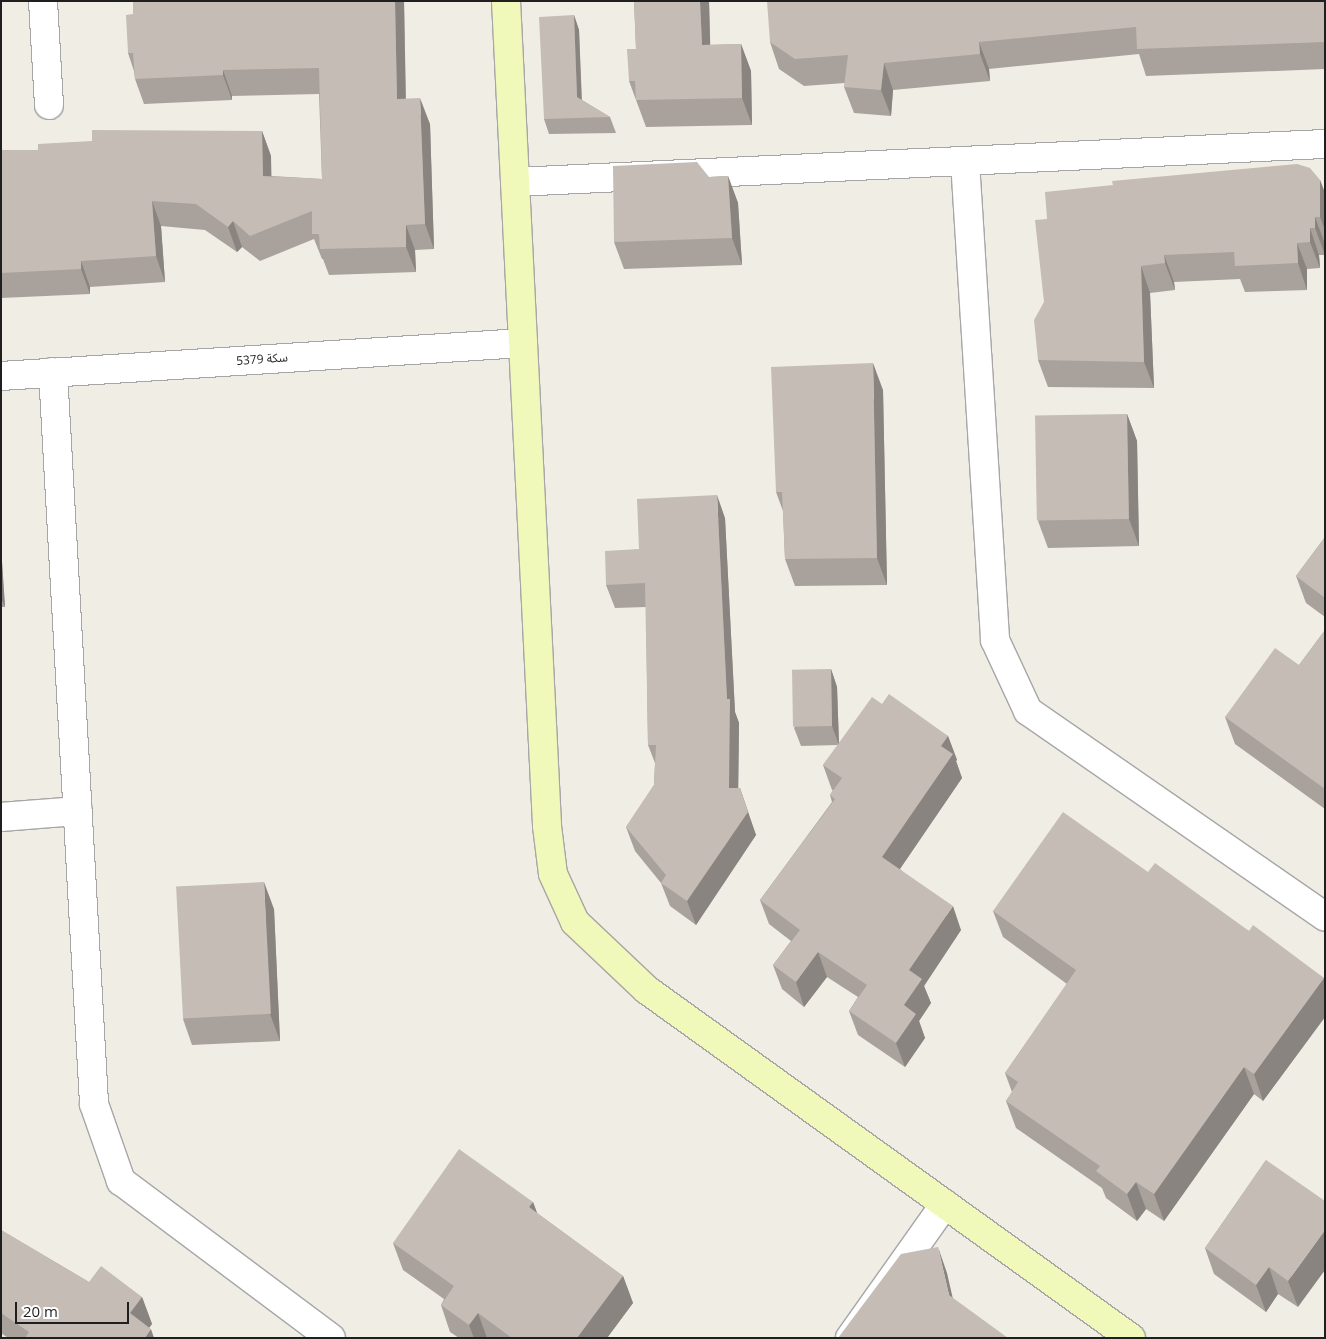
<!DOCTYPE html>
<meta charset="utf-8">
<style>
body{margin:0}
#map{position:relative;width:1326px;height:1339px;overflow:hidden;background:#f0ede5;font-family:"Open Sans","Noto Sans Arabic",sans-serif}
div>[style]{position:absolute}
.roads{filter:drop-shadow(1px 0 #a6a6a6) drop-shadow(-1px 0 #a6a6a6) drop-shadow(0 1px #a6a6a6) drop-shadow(0 -1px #a6a6a6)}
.street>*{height:28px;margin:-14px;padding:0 14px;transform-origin:14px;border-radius:14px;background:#fff}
.secondary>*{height:28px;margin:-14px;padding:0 14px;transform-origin:14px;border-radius:14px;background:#f1f9ba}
.wall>*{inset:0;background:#a9a29c}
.shaded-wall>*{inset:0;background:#89847f}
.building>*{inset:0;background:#c4bcb5;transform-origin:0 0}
span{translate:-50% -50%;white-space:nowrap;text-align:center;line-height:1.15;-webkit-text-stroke:4.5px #fff;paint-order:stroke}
.street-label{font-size:12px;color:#1f1f1f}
.frame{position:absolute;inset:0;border:2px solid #1f1f1f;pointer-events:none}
.scale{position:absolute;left:15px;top:1302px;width:114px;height:22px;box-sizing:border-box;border:2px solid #1f1f1f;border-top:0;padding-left:6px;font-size:15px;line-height:18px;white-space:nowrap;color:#1f1f1f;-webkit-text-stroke:4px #fff;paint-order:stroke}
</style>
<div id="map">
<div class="roads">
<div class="street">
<i style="left:43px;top:1px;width:104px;rotate:86.7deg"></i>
<i style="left:965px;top:161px;width:480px;rotate:86.4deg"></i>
<i style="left:995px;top:640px;width:78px;rotate:65.1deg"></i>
<i style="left:1028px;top:711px;width:361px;rotate:34.7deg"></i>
<i style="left:515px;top:182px;width:811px;rotate:-2.69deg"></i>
<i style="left:53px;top:372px;width:733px;rotate:86.79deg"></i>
<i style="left:94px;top:1104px;width:82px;rotate:70.7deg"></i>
<i style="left:121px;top:1181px;width:262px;rotate:36.8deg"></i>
<i style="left:1px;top:376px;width:523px;rotate:-3.62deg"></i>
<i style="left:1px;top:817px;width:77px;rotate:-4.5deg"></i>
<i style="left:850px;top:1338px;width:164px;rotate:-54.7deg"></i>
</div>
<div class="secondary">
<i style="left:506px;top:1px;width:826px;rotate:87.15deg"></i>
<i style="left:547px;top:826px;width:48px;rotate:82.9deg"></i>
<i style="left:553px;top:874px;width:53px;rotate:65.4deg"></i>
<i style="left:575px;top:922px;width:99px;rotate:43.4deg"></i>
<i style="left:647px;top:990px;width:596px;rotate:35.72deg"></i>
</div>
</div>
<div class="wall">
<i style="clip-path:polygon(133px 1px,404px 1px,406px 99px,430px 124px,434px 249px,415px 250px,416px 272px,329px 275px,323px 259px,322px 259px,314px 239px,260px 261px,242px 247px,237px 252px,205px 230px,161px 226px,165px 282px,90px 287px,90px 294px,1px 298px,1px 150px,38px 150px,262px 131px,271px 156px,271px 176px,322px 179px,319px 94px,232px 96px,232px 100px,144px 104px,135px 79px,134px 71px,128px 53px,133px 14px)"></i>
<i style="clip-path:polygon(634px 1px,709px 1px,710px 45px,741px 44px,751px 71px,752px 125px,646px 127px,629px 81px,636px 49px)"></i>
<i style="clip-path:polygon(1325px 1px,1325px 69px,1146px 76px,1139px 54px,989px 69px,990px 81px,893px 90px,891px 116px,854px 113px,844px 87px,845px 83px,804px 86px,779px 69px,770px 42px)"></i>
<i style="clip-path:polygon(574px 15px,579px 30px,582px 100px,610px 117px,616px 133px,549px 134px,544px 119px)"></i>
<i style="clip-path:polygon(728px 176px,738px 203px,742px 265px,624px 269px,614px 242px,709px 177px)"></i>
<i style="clip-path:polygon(1320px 180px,1325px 193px,1325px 255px,1319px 255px,1320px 268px,1307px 269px,1307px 290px,1245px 292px,1240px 279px,1174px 282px,1175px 290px,1150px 293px,1154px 388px,1048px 387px,1038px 360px,1044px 302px,1047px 219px)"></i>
<i style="clip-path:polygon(883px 390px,887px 585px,795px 586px,785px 559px,783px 511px,776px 492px)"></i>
<i style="clip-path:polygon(1127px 414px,1137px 441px,1139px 546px,1048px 548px,1038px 521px)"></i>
<i style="clip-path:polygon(725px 518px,735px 712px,739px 723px,738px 788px,756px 835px,696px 925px,670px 906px,661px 883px,635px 851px,626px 827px,654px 785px,655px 763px,648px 745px,646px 607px,615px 608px,606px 585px,639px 549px)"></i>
<i style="clip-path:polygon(1325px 537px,1325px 617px,1306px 603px,1296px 576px)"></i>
<i style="clip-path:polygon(1px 559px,2px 562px,5px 607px,1px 607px)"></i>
<i style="clip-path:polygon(1325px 630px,1325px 809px,1235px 744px,1225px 717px,1299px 665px)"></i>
<i style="clip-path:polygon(831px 669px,837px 687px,839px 743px,882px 704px,948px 736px,957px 760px,956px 761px,962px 778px,900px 869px,961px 930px,924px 986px,931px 1003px,919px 1021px,925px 1038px,905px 1067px,858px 1035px,849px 1011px,858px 997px,827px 977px,804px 1007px,782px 989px,773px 965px,791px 941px,769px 924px,760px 900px,832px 802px,830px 795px,833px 790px,832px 790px,823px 765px,838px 745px,801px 746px,794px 728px)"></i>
<i style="clip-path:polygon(1148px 872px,1249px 931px,1324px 978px,1325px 979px,1325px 1017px,1263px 1101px,1254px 1094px,1164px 1221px,1146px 1209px,1137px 1221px,1106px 1198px,1102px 1188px,1016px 1128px,1006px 1101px,1012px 1092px,1005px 1073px,1067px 984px,1003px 937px,993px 911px)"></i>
<i style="clip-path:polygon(274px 909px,280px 1041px,192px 1045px,183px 1019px)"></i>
<i style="clip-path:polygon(1266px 1160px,1298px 1307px,1278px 1294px,1266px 1312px,1214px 1274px,1205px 1248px)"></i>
<i style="clip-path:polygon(533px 1202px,537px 1213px,623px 1276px,633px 1303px,607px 1338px,459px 1338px,450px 1332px,441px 1305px,444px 1299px,403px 1270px,393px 1243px)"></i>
<i style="clip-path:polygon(1px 1230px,89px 1282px,142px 1297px,152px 1324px,149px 1328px,154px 1338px,8px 1338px,1px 1333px)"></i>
</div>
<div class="shaded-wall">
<i style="clip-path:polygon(395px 1px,404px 1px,406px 124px,397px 99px)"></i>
<i style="clip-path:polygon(700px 1px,709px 1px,711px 72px,702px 45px)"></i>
<i style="clip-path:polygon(574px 15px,579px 30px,582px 112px,577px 97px)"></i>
<i style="clip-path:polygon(979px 42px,989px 69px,990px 81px,980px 54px)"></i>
<i style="clip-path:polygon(741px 44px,751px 71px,752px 125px,742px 98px)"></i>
<i style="clip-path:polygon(884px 63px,893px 90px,891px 116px,881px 90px)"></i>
<i style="clip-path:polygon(223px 70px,232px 96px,232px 100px,223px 75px)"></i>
<i style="clip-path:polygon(420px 98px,430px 124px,434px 249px,425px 224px)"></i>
<i style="clip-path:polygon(262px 131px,271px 156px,272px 201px,263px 176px)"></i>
<i style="clip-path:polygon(728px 176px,738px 203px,742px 265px,732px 238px)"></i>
<i style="clip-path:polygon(1320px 180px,1325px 193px,1325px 230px,1320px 217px)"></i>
<i style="clip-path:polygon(152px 201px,161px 226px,165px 282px,156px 256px)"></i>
<i style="clip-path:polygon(1315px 217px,1325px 244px,1325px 255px,1315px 228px)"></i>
<i style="clip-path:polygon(233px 221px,242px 247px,237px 252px,228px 227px)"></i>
<i style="clip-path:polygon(406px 225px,415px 250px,416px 272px,406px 247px)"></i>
<i style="clip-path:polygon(1310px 228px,1319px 255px,1320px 268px,1310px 242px)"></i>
<i style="clip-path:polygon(1297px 243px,1307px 269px,1307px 290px,1298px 263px)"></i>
<i style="clip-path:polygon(1164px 255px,1174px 282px,1175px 290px,1165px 263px)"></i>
<i style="clip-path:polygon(81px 261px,90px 287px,90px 294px,81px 269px)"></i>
<i style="clip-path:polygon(1141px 266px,1150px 293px,1154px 388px,1144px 362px)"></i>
<i style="clip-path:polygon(873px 363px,883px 390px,887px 585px,877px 558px)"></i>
<i style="clip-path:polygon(1127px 414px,1137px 441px,1139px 546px,1129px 519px)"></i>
<i style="clip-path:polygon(717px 495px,725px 518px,735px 712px,739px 723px,738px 812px,729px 788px,727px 699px)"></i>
<i style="clip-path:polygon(1px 559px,2px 562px,5px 607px,1px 598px)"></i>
<i style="clip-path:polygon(831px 669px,837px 687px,839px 745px,832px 726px)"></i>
<i style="clip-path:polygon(948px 736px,957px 760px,956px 761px,962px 778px,891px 882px,882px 857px,941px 746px)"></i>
<i style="clip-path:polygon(740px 788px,756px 835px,696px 925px,687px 901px)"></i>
<i style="clip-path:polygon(264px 882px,274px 909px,280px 1041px,270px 1014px)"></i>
<i style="clip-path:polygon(953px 906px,961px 930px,924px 986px,931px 1003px,919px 1021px,925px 1038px,905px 1067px,896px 1043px,909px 970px)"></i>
<i style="clip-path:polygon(818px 952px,827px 977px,804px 1007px,796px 982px)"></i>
<i style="clip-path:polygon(1324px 978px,1325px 1017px,1263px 1101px,1254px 1074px)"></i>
<i style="clip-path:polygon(1244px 1067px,1254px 1094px,1164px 1221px,1154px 1194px)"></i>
<i style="clip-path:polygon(1136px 1182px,1146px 1209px,1137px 1221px,1127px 1194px)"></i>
<i style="clip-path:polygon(533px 1202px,543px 1229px,529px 1207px)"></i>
<i style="clip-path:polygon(1325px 1230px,1325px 1270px,1298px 1307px,1288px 1281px)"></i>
<i style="clip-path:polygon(938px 1247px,947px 1273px,958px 1321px,949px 1295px)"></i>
<i style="clip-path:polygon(1269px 1267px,1278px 1294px,1266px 1312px,1256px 1285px)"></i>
<i style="clip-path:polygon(623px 1276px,633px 1303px,607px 1338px,577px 1338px)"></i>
<i style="clip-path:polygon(142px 1297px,152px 1324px,141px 1338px,130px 1313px)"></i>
<i style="clip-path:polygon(478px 1313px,487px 1338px,474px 1338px,469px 1325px)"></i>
<i style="clip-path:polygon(151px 1329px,154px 1338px,145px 1338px)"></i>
</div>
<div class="building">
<i style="clip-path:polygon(133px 1px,395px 1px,397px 99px,420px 98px,425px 224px,406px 225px,406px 247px,320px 249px,319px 234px,312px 234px,312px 211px,250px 236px,233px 221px,228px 227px,196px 204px,152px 201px,156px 256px,81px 261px,81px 269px,1px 273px,1px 150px,38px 150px,38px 144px,92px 141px,92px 130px,262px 131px,263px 176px,322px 179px,319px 68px,223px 70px,223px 75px,135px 79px,133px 53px,128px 53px,126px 15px,133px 14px)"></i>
<i style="clip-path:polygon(634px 1px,700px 1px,702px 45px,741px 44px,742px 98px,636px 100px,635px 81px,629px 81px,627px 49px,636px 49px)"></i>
<i style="clip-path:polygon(767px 1px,1325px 1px,1325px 42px,1137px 49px,1136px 27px,979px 42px,980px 54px,884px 63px,881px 90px,844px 87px,848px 55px,795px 59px,770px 42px)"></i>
<i style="clip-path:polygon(574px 15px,577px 97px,610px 117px,544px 119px,539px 17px)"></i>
<i style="clip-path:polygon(697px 162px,709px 177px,728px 176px,732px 238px,614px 242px,613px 166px)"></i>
<i style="clip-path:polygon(1297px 164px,1310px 168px,1320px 180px,1320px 217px,1315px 217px,1315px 228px,1310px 228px,1310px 242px,1297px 243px,1298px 263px,1235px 266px,1234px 252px,1164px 255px,1165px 263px,1141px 266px,1144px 362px,1038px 360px,1034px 320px,1044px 302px,1035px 220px,1047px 219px,1045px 192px,1113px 185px,1112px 181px)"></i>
<i style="clip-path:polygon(873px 363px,877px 558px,785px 559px,782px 492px,776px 492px,771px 367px)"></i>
<i style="left:1127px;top:414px;width:105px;height:92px;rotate:89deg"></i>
<i style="clip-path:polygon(717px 495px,727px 699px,730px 699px,729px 788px,740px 788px,748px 812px,687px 901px,661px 883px,666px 875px,626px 827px,654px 785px,656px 745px,648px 745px,645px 583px,606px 585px,605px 551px,639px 549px,637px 499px)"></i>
<i style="clip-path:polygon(1325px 537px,1325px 598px,1296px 576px)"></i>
<i style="clip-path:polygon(1325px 630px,1325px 789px,1225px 717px,1275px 648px,1299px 665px)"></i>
<i style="left:831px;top:669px;width:57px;height:39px;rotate:89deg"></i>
<i style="clip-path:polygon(889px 694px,948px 736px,941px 746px,953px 754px,882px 857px,953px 906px,909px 970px,922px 979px,904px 1005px,916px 1014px,896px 1043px,849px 1011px,867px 985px,818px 952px,796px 982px,773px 965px,800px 930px,760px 900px,835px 799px,830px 795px,842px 778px,823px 765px,872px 697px,882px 704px)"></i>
<i style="clip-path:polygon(1063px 812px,1148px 872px,1155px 863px,1249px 931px,1253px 925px,1324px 978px,1254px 1074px,1244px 1067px,1154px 1194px,1136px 1182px,1127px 1194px,1096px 1171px,1100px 1166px,1006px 1101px,1018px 1082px,1005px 1073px,1076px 970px,993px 911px)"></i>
<i style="left:264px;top:882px;width:132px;height:88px;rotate:87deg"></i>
<i style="clip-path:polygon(459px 1149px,533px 1202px,529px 1207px,623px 1276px,577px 1338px,512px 1338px,478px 1313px,469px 1325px,441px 1305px,454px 1286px,393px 1243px)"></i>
<i style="clip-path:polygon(1266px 1160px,1325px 1201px,1325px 1230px,1288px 1281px,1269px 1267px,1256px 1285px,1205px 1248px)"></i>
<i style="clip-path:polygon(1px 1230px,89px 1282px,101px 1266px,142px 1297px,130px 1313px,151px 1329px,145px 1338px,25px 1338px,29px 1332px,1px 1313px)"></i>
<i style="clip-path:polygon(938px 1247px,949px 1295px,1008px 1338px,838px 1338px,901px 1254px)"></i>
</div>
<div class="street-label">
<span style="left:262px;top:359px;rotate:-4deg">سكة 5379</span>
</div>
<div class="frame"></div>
<div class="scale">20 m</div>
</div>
